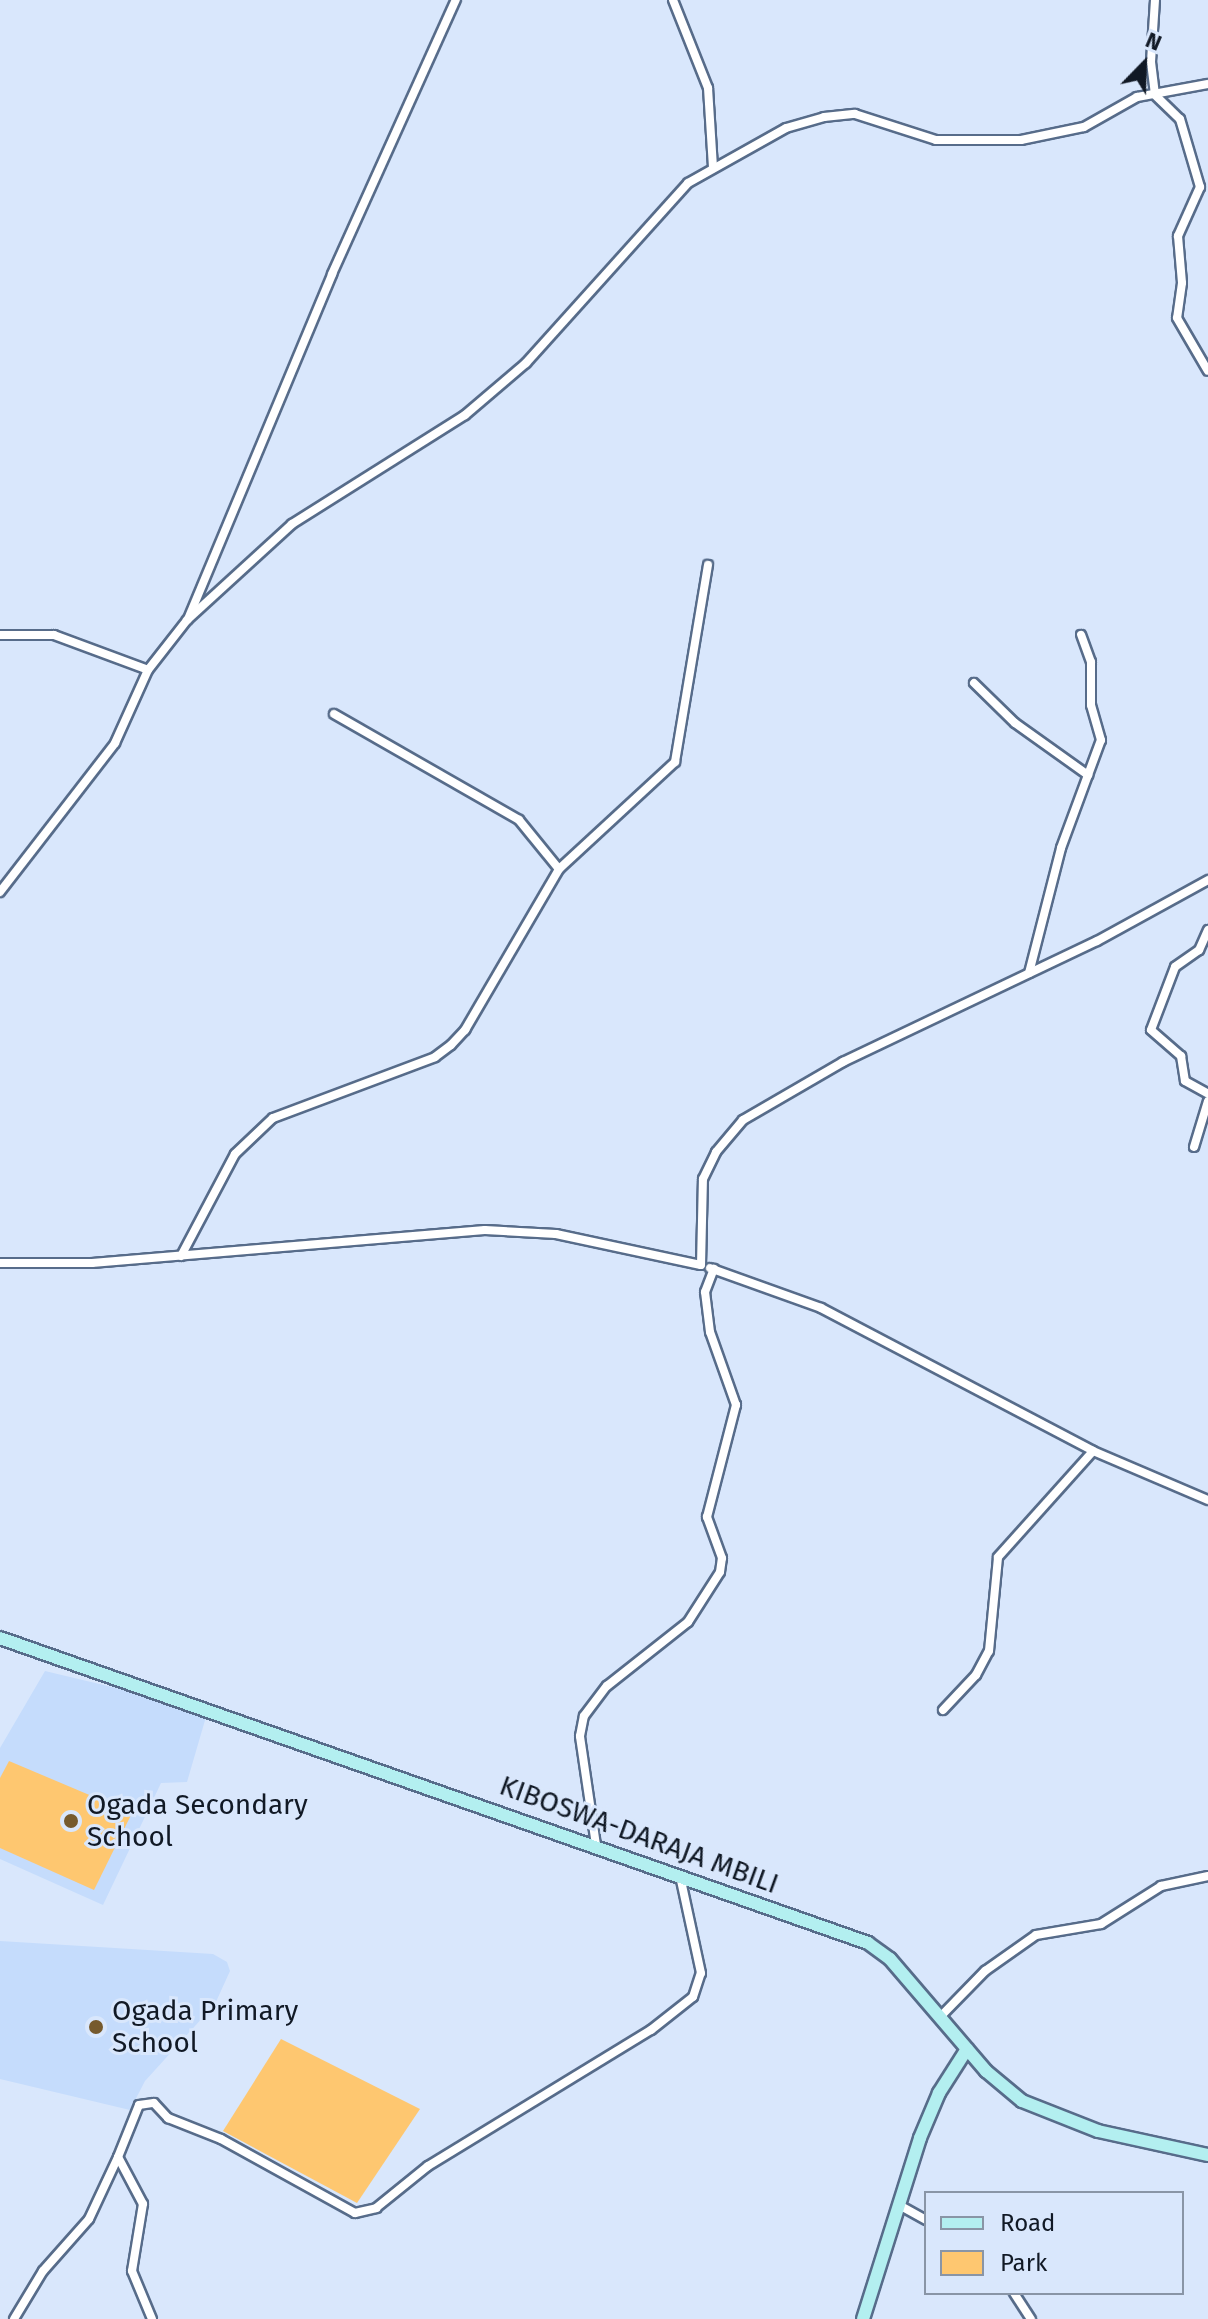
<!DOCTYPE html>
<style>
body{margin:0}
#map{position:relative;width:1208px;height:2319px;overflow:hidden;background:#d9e7fc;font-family:"Fira Sans",sans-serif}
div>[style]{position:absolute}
.built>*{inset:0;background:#c5dcfc}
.green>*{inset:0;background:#fec770}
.roads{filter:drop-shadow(2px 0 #576c8a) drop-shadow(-2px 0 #576c8a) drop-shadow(0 2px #576c8a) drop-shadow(0 -2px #576c8a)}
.minor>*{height:8px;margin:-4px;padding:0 4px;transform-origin:4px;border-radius:4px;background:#fff}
.secondary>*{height:12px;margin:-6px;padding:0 6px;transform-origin:6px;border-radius:6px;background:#b3eff0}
.dots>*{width:22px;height:22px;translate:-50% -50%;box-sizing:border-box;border:4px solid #d9e7fc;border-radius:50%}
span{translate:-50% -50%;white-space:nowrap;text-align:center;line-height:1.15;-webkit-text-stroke:6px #d9e7fc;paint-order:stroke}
.poi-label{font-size:28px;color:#111925}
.left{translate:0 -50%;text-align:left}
.street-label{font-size:28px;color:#111925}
.legend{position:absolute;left:924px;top:2191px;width:260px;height:104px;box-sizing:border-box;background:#d9e7fc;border:2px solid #8995a6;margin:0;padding:10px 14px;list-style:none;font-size:24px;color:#111925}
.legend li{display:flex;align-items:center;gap:16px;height:40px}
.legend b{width:40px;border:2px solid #8995a6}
.north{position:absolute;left:1104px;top:24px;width:80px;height:80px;-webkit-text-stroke:6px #d9e7fc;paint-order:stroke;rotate:23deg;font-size:22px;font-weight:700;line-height:32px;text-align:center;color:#111925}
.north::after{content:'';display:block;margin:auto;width:28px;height:36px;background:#111925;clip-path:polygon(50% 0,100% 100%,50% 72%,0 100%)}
</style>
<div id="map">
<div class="built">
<i style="clip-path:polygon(45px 1671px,208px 1710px,187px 1782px,161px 1783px,103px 1905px,0 1859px,0 1748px)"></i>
<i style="clip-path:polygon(0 1941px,213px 1954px,227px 1962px,230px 1971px,215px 2004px,145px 2081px,130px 2110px,0 2079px)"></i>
</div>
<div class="green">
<i style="clip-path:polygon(9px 1761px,132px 1813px,94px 1890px,0 1848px,0 1778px)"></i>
<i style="clip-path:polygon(281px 2039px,420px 2109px,357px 2203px,223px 2131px)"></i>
</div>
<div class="roads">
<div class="minor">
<i style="left:673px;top:0;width:95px;rotate:68.3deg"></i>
<i style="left:708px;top:88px;width:80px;rotate:86.4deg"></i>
<i style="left:1155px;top:0;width:62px;rotate:93.7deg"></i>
<i style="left:1151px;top:62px;width:32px;rotate:83deg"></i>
<i style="left:1154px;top:94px;width:36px;rotate:44deg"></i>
<i style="left:1180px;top:119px;width:71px;rotate:73.6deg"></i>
<i style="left:1200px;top:187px;width:54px;rotate:114.2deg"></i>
<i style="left:1178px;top:236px;width:47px;rotate:85.1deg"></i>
<i style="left:1182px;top:283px;width:35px;rotate:98deg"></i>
<i style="left:1177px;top:318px;width:61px;rotate:59.7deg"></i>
<i style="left:188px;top:619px;width:374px;rotate:-67.3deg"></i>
<i style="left:332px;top:274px;width:301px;rotate:-65.7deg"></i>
<i style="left:0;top:635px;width:54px"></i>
<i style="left:54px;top:635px;width:100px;rotate:20.4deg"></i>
<i style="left:974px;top:683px;width:57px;rotate:44.3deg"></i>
<i style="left:1015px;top:723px;width:90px;rotate:35.5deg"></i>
<i style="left:334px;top:714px;width:213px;rotate:29.8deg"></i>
<i style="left:519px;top:820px;width:63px;rotate:50.8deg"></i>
<i style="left:0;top:892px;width:188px;rotate:-52.3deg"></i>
<i style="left:115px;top:743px;width:80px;rotate:-65.7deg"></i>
<i style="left:148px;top:670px;width:63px;rotate:-52deg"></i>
<i style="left:187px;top:620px;width:142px;rotate:-42.4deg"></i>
<i style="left:292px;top:524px;width:204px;rotate:-32.2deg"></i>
<i style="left:465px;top:415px;width:80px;rotate:-40.4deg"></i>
<i style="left:526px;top:363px;width:242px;rotate:-48deg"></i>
<i style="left:688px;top:183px;width:112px;rotate:-29.3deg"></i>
<i style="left:786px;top:128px;width:40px;rotate:-16deg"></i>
<i style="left:824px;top:117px;width:31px;rotate:-6deg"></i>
<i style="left:855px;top:114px;width:85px;rotate:17.8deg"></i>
<i style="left:936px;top:140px;width:85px"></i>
<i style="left:1021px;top:140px;width:64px;rotate:-11.7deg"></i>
<i style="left:1084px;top:127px;width:61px;rotate:-29.5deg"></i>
<i style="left:1137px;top:97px;width:72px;rotate:-10.4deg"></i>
<i style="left:1208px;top:930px;width:22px;rotate:114deg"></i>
<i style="left:1199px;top:950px;width:29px;rotate:145deg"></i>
<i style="left:1175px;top:967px;width:67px;rotate:110.9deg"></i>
<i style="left:1151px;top:1030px;width:40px;rotate:41deg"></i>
<i style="left:1181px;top:1056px;width:25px;rotate:81deg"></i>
<i style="left:1185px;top:1081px;width:26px;rotate:29deg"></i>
<i style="left:1029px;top:973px;width:129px;rotate:-75.6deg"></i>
<i style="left:1061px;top:848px;width:115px;rotate:-69.7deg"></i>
<i style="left:1101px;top:740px;width:36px;rotate:-106deg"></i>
<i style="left:1091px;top:705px;width:43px;rotate:-90deg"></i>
<i style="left:1091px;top:662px;width:29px;rotate:-110deg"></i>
<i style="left:1194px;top:1147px;width:48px;rotate:-73.1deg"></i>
<i style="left:181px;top:1256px;width:115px;rotate:-62.1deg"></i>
<i style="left:235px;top:1154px;width:52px;rotate:-43.5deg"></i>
<i style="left:273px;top:1118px;width:173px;rotate:-20.6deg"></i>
<i style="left:435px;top:1057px;width:20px;rotate:-37deg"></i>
<i style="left:451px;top:1045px;width:21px;rotate:-47deg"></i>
<i style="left:465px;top:1030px;width:186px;rotate:-59.7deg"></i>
<i style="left:559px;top:869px;width:158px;rotate:-42.7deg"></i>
<i style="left:675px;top:762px;width:200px;rotate:-80.5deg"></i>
<i style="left:0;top:1263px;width:92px"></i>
<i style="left:92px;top:1263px;width:394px;rotate:-4.8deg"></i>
<i style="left:485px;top:1230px;width:71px;rotate:3.2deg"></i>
<i style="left:556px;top:1234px;width:148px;rotate:12.1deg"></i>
<i style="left:701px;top:1265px;width:86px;rotate:-88.7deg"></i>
<i style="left:703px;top:1179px;width:30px;rotate:-64deg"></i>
<i style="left:716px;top:1152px;width:42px;rotate:-49.8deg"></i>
<i style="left:743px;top:1120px;width:116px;rotate:-30.1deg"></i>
<i style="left:843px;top:1062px;width:281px;rotate:-25.5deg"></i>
<i style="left:1097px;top:941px;width:127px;rotate:-28.8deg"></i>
<i style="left:710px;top:1268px;width:118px;rotate:19.8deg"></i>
<i style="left:821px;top:1308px;width:307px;rotate:27.7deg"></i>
<i style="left:1093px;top:1451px;width:125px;rotate:23.1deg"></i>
<i style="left:943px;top:1710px;width:48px;rotate:-46.7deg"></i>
<i style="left:976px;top:1675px;width:27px;rotate:-62deg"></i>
<i style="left:989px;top:1651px;width:94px;rotate:-84.5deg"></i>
<i style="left:998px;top:1557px;width:142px;rotate:-48.1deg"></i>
<i style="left:596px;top:1845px;width:110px;rotate:-98.4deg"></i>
<i style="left:580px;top:1736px;width:20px;rotate:-79deg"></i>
<i style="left:584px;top:1716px;width:38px;rotate:-53deg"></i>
<i style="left:607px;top:1686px;width:103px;rotate:-38.3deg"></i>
<i style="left:688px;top:1622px;width:59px;rotate:-57.4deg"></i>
<i style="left:720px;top:1572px;width:14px;rotate:-82deg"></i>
<i style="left:722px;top:1558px;width:44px;rotate:-110.1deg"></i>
<i style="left:707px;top:1517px;width:116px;rotate:-75.5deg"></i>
<i style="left:736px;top:1405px;width:77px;rotate:-109.6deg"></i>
<i style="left:710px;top:1332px;width:40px;rotate:-97.1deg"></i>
<i style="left:705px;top:1292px;width:25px;rotate:-69deg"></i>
<i style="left:942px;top:2015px;width:62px;rotate:-45.7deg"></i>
<i style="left:985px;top:1971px;width:62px;rotate:-35.2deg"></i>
<i style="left:1036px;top:1935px;width:66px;rotate:-9.6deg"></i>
<i style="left:1101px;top:1924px;width:71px;rotate:-32.3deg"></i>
<i style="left:1161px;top:1886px;width:48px;rotate:-12deg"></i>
<i style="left:899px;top:2205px;width:31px;rotate:29deg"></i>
<i style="left:1014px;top:2293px;width:31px;rotate:57deg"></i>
<i style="left:14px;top:2319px;width:56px;rotate:-58.9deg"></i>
<i style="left:43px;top:2271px;width:69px;rotate:-48.5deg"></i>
<i style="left:89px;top:2219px;width:68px;rotate:-64.9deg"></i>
<i style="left:152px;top:2319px;width:52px;rotate:-112.6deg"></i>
<i style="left:132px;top:2271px;width:68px;rotate:-80.7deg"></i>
<i style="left:143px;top:2204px;width:53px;rotate:-118deg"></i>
<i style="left:118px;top:2157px;width:56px;rotate:-68deg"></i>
<i style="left:139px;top:2105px;width:15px;rotate:-8deg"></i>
<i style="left:154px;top:2103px;width:21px;rotate:47deg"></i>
<i style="left:168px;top:2118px;width:57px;rotate:21.6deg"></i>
<i style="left:221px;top:2139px;width:153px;rotate:28.9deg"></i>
<i style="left:355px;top:2213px;width:22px;rotate:-13deg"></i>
<i style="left:376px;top:2208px;width:67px;rotate:-38.9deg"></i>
<i style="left:428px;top:2166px;width:261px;rotate:-31.4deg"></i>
<i style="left:651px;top:2030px;width:53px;rotate:-38.2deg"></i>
<i style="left:693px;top:1997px;width:25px;rotate:-72deg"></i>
<i style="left:701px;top:1973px;width:99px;rotate:-102.2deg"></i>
</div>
<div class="secondary">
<i style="left:0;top:1638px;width:920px;rotate:19.36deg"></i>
<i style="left:868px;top:1943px;width:27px;rotate:36deg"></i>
<i style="left:890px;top:1959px;width:148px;rotate:49.4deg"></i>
<i style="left:986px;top:2071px;width:47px;rotate:39.8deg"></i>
<i style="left:1022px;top:2101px;width:82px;rotate:21.5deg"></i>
<i style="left:1098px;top:2131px;width:113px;rotate:12.3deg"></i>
<i style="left:863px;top:2319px;width:190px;rotate:-72.5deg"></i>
<i style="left:920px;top:2138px;width:49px;rotate:-67.1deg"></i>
<i style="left:939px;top:2093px;width:52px;rotate:-57.5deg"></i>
</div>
</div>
<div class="dots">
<i style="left:71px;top:1821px;background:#765a2d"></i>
<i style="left:96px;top:2027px;background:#765a2d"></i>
</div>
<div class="poi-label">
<span class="left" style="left:87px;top:1821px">Ogada Secondary<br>School</span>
<span class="left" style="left:112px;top:2027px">Ogada Primary<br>School</span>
</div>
<div class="street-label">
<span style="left:639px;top:1835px;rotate:20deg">KIBOSWA-DARAJA MBILI</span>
</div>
<ul class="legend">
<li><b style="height:10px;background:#b3eff0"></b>Road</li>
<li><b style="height:22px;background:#fec770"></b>Park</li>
</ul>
<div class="north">N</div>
</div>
